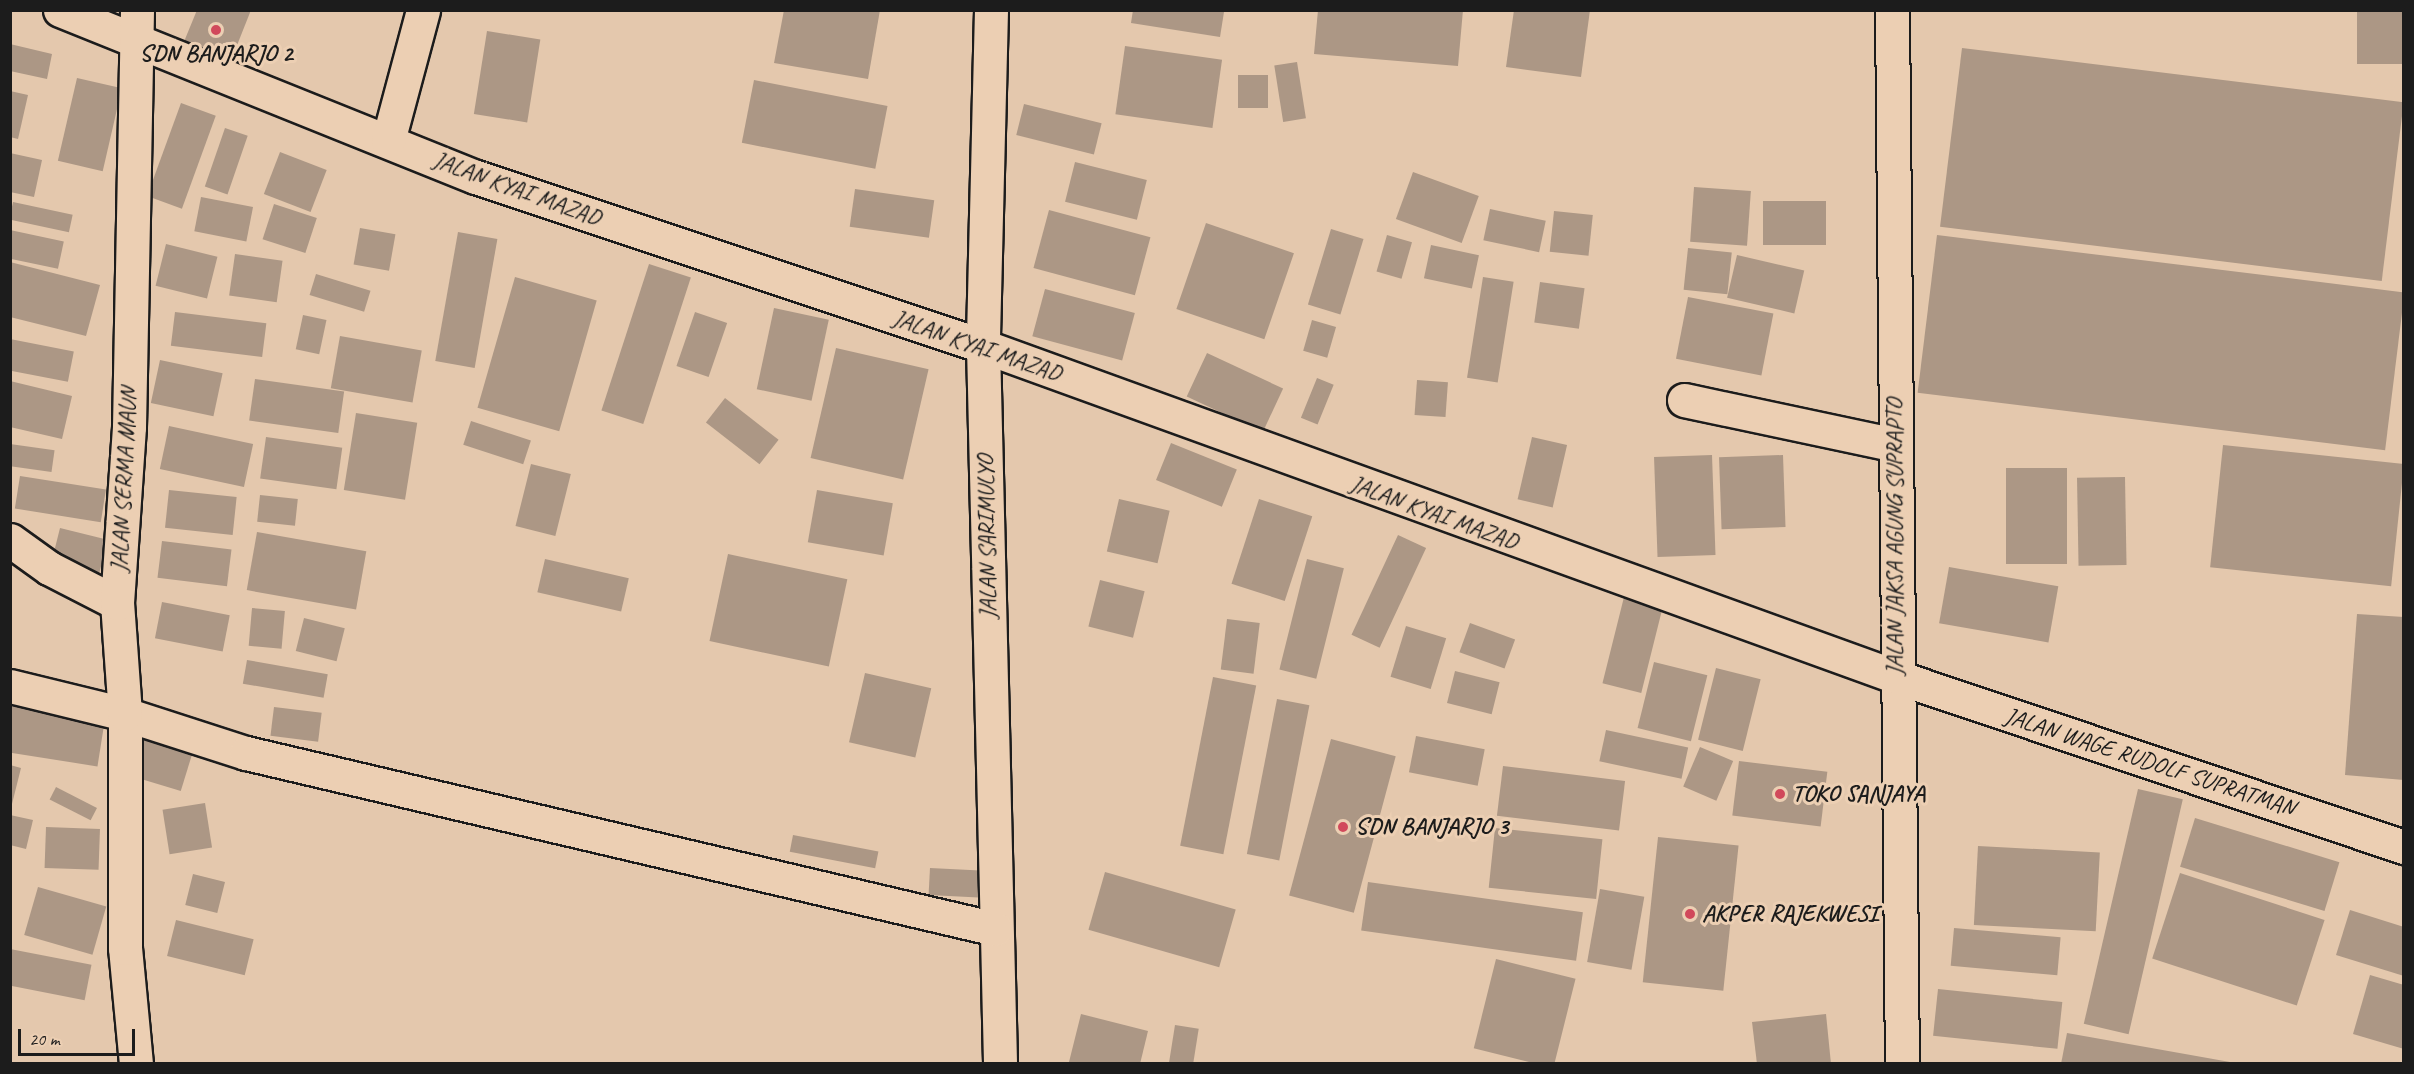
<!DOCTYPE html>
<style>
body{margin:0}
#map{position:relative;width:2414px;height:1074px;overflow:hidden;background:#e4c8ad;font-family:Caveat,sans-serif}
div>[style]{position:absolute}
.building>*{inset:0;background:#ac9785;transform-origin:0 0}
.roads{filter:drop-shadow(2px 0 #1c1c1c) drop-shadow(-2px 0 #1c1c1c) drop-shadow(0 2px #1c1c1c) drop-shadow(0 -2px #1c1c1c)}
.minor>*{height:33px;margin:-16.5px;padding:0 16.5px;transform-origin:16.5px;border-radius:16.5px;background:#eccfb3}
.major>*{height:33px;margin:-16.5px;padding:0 16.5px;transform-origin:16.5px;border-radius:16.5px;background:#eccfb3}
.dots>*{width:16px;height:16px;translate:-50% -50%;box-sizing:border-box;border:3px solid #eccfb3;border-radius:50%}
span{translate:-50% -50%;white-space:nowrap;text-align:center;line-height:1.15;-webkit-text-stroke:6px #eccfb3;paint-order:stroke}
.poi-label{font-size:24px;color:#1c1c1c;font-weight:700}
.left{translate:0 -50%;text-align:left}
.street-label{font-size:24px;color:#1c1c1c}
.frame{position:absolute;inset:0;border:12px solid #1c1c1c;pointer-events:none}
.scale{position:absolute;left:18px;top:1029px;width:117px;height:27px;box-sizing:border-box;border:3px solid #1c1c1c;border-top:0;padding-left:8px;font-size:18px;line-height:21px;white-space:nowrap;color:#1c1c1c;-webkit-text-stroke:4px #eccfb3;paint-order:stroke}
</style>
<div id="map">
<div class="building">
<i style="clip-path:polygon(197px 10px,251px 10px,228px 68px,181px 49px)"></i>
<i style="clip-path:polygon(784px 10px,880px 10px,868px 79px,774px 63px)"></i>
<i style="clip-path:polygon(1133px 10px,1214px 10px,1224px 12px,1220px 37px,1131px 23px)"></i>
<i style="clip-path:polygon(1318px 10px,1463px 10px,1458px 66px,1314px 54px)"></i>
<i style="clip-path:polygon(1514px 10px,1590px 10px,1581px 77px,1506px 67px)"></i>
<i style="left:2357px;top:10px;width:47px;height:54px"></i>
<i style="left:487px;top:31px;width:54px;height:84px;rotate:9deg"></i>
<i style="clip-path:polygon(10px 44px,52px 54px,47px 79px,10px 71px)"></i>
<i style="left:1125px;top:46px;width:98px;height:69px;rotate:8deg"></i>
<i style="left:1962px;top:48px;width:445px;height:180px;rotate:7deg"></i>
<i style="left:1297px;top:62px;width:57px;height:23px;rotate:81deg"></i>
<i style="left:1238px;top:75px;width:30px;height:33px"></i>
<i style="left:77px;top:78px;width:46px;height:85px;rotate:13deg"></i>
<i style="left:754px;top:80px;width:136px;height:64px;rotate:11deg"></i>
<i style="clip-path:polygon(10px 91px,28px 95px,18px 139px,10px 137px)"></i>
<i style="left:181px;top:103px;width:37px;height:99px;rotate:20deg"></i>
<i style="left:1024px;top:104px;width:80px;height:32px;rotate:14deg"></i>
<i style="left:225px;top:128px;width:24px;height:62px;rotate:19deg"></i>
<i style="left:280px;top:152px;width:50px;height:45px;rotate:21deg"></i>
<i style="clip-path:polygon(10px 153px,42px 160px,34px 197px,10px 192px)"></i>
<i style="left:1075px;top:162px;width:74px;height:41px;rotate:14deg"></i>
<i style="left:1413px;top:172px;width:70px;height:50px;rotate:20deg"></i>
<i style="left:1694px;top:187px;width:57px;height:55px;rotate:4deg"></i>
<i style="left:855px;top:189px;width:80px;height:38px;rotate:8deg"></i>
<i style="left:201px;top:197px;width:53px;height:35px;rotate:11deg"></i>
<i style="left:1763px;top:201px;width:63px;height:44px"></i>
<i style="left:13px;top:202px;width:61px;height:18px;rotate:12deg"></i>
<i style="left:274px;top:204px;width:45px;height:37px;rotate:18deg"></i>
<i style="left:1490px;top:209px;width:57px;height:32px;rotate:12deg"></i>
<i style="left:1049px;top:210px;width:105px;height:60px;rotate:15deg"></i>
<i style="left:1554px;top:211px;width:39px;height:41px;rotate:6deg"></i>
<i style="left:1206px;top:223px;width:93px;height:91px;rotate:19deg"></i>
<i style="left:360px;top:228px;width:36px;height:37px;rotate:10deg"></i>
<i style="left:1331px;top:229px;width:34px;height:79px;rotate:17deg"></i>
<i style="left:10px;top:230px;width:55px;height:28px;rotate:12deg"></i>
<i style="left:458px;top:232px;width:40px;height:131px;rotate:10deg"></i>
<i style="left:1387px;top:235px;width:26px;height:38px;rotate:16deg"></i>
<i style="left:1937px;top:235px;width:471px;height:159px;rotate:7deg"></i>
<i style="left:166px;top:244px;width:53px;height:43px;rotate:14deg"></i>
<i style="left:1431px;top:245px;width:49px;height:34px;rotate:12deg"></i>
<i style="left:1688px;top:248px;width:44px;height:42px;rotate:6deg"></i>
<i style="left:235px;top:254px;width:48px;height:42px;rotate:8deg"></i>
<i style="left:1737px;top:255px;width:69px;height:44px;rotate:13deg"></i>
<i style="clip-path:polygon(10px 262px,100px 285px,86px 336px,10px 317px)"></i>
<i style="left:649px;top:264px;width:44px;height:154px;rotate:18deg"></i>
<i style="left:316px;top:274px;width:57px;height:22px;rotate:17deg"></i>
<i style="left:515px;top:277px;width:85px;height:136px;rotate:16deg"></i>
<i style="left:1483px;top:277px;width:31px;height:102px;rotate:9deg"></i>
<i style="left:1540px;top:282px;width:45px;height:41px;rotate:8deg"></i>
<i style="left:1045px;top:289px;width:93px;height:49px;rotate:15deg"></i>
<i style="left:1688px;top:297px;width:87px;height:63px;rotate:11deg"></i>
<i style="left:774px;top:308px;width:56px;height:83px;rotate:12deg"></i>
<i style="left:175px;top:312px;width:92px;height:34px;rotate:7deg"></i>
<i style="left:695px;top:312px;width:34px;height:57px;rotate:19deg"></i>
<i style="left:303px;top:315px;width:24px;height:35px;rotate:12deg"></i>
<i style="left:1312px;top:320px;width:25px;height:32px;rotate:16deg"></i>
<i style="left:340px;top:336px;width:83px;height:53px;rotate:10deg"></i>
<i style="left:10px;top:339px;width:65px;height:31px;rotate:11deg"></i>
<i style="left:836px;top:348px;width:95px;height:113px;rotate:13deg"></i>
<i style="left:1207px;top:353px;width:84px;height:48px;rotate:25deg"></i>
<i style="left:160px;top:360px;width:64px;height:44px;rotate:12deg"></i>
<i style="left:1317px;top:378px;width:18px;height:43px;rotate:22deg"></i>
<i style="left:255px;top:379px;width:90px;height:42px;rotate:8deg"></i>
<i style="left:1417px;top:380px;width:31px;height:35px;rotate:4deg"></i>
<i style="clip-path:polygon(10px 381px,72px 396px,62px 439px,10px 427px)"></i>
<i style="left:725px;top:398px;width:68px;height:31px;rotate:38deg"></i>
<i style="left:356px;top:413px;width:62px;height:78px;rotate:9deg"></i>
<i style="left:471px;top:421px;width:63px;height:25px;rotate:18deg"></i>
<i style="left:169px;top:426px;width:86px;height:44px;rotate:12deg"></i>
<i style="left:266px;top:437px;width:77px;height:42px;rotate:8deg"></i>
<i style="left:1532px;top:437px;width:36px;height:64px;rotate:13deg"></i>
<i style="left:1171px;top:443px;width:71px;height:40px;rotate:22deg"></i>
<i style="left:10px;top:444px;width:45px;height:22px;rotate:8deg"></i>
<i style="left:2223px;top:445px;width:182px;height:123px;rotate:6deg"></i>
<i style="left:1712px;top:455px;width:100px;height:58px;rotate:88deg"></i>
<i style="left:1783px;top:455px;width:72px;height:64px;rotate:88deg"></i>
<i style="left:531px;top:464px;width:41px;height:64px;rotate:14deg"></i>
<i style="left:2067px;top:468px;width:96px;height:61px;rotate:90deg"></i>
<i style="left:20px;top:476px;width:87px;height:33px;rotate:9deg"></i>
<i style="left:2125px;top:477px;width:88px;height:48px;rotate:89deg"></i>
<i style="left:169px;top:490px;width:68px;height:38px;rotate:6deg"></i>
<i style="left:817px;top:490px;width:77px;height:53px;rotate:10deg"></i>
<i style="left:260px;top:495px;width:38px;height:27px;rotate:6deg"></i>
<i style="left:1119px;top:499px;width:52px;height:54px;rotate:13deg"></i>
<i style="left:1259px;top:499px;width:56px;height:89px;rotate:18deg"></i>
<i style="left:60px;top:528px;width:49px;height:41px;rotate:14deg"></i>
<i style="left:257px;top:532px;width:111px;height:59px;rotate:10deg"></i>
<i style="left:1398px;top:535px;width:31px;height:110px;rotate:25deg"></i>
<i style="left:162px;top:541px;width:70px;height:37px;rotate:7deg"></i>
<i style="left:728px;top:554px;width:122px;height:89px;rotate:12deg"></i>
<i style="left:545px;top:559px;width:86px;height:34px;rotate:13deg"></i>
<i style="left:1307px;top:559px;width:38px;height:114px;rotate:14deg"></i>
<i style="left:1949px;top:567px;width:111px;height:57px;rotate:10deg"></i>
<i style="left:1100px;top:580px;width:46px;height:48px;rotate:14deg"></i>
<i style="left:1624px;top:597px;width:40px;height:89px;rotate:14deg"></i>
<i style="left:162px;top:602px;width:69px;height:37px;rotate:11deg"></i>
<i style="left:252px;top:608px;width:33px;height:38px;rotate:5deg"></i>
<i style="clip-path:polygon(2357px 614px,2404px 617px,2404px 780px,2345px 775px)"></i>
<i style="left:304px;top:618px;width:42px;height:34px;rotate:14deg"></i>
<i style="left:1227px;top:619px;width:33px;height:51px;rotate:7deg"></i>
<i style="left:1470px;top:623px;width:48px;height:31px;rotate:20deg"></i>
<i style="left:1406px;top:626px;width:42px;height:53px;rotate:17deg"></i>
<i style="left:247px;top:660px;width:82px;height:24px;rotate:10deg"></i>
<i style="left:1654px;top:662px;width:55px;height:68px;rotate:14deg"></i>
<i style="left:1716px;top:668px;width:46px;height:74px;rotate:14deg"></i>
<i style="left:1455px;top:671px;width:46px;height:33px;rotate:14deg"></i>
<i style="left:865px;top:673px;width:68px;height:71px;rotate:13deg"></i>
<i style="left:1213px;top:677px;width:44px;height:172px;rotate:11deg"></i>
<i style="left:1277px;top:699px;width:33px;height:158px;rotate:11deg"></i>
<i style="left:10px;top:705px;width:96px;height:47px;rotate:9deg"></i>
<i style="left:274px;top:707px;width:48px;height:29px;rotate:7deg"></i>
<i style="left:1606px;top:730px;width:84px;height:32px;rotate:12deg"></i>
<i style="left:1416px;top:736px;width:70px;height:37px;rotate:11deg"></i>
<i style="left:144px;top:737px;width:51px;height:41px;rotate:17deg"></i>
<i style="left:1331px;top:739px;width:67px;height:162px;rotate:15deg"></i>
<i style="left:1700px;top:747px;width:36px;height:43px;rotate:23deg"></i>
<i style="left:1739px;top:761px;width:89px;height:55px;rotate:7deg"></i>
<i style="clip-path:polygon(10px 765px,21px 768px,11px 808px,10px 808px)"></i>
<i style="left:1503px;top:766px;width:123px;height:50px;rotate:7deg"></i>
<i style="left:56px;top:787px;width:46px;height:14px;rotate:27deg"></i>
<i style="left:2138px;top:789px;width:46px;height:241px;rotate:13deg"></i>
<i style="left:205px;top:803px;width:45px;height:43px;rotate:81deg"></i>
<i style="clip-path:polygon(10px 815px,33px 820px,26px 849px,10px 845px)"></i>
<i style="left:2195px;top:818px;width:151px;height:51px;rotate:17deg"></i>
<i style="left:46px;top:827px;width:54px;height:41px;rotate:2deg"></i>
<i style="left:1495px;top:828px;width:108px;height:60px;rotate:6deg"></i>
<i style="left:793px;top:835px;width:87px;height:17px;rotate:11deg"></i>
<i style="left:1658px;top:837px;width:81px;height:146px;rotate:6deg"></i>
<i style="left:1978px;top:846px;width:122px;height:79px;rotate:3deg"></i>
<i style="left:930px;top:868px;width:50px;height:27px;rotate:3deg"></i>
<i style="left:1105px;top:872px;width:136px;height:60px;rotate:16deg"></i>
<i style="left:2180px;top:873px;width:152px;height:90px;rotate:18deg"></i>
<i style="left:193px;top:874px;width:33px;height:32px;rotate:14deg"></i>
<i style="left:1368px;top:882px;width:217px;height:49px;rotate:8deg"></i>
<i style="left:38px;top:887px;width:71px;height:50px;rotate:16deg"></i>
<i style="left:1600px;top:889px;width:45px;height:74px;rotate:10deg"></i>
<i style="clip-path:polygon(2350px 910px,2404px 927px,2404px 976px,2336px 955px)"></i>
<i style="left:176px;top:920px;width:80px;height:37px;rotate:14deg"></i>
<i style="left:1954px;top:928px;width:107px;height:38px;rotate:5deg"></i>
<i style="left:10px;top:949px;width:83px;height:36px;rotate:11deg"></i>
<i style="left:1496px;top:959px;width:82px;height:92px;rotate:14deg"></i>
<i style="clip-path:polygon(2370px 975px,2404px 985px,2404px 1049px,2353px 1034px)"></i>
<i style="left:1938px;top:989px;width:125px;height:47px;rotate:6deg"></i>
<i style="clip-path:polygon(1081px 1014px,1148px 1031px,1140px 1064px,1069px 1062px)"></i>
<i style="clip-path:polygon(1826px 1014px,1831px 1064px,1757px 1064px,1752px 1022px)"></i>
<i style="left:1175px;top:1025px;width:24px;height:40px;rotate:9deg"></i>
<i style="clip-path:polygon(2067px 1033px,2230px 1062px,2230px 1064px,2061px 1064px)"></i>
</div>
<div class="roads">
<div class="minor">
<i style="left:60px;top:10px;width:448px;rotate:21.9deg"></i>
<i style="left:476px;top:177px;width:534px;rotate:18.43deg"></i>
<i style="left:983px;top:346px;width:972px;rotate:19.91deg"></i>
<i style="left:991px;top:10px;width:336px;rotate:91.4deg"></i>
<i style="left:983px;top:346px;width:718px;rotate:88.64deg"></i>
<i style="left:388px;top:141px;width:136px;rotate:-75deg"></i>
<i style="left:1684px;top:400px;width:216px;rotate:12deg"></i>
<i style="left:10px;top:540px;width:48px;rotate:35.7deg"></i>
<i style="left:49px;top:568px;width:76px;rotate:27.2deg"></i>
<i style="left:10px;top:686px;width:118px;rotate:13.7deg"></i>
<i style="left:125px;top:714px;width:127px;rotate:17.9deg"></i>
<i style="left:246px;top:753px;width:770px;rotate:13.21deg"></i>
<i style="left:136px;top:1064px;width:117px;rotate:-95.4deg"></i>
<i style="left:125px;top:948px;width:234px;rotate:-90deg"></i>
<i style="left:125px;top:714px;width:111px;rotate:-94.1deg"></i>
<i style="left:117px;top:603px;width:176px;rotate:-86.1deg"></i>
<i style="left:129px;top:427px;width:417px;rotate:-88.9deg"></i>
</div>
<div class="major">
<i style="left:1892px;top:10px;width:1054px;rotate:89.46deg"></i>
<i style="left:1897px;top:677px;width:535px;rotate:18.54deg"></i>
</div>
</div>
<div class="dots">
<i style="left:216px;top:30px;background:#d1495b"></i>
<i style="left:1780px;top:794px;background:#d1495b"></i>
<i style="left:1343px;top:827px;background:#d1495b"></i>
<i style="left:1690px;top:914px;background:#d1495b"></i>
</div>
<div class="poi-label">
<span style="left:216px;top:54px">SDN BANJARJO 2</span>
<span class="left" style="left:1792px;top:794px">TOKO SANJAYA</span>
<span class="left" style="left:1355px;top:827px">SDN BANJARJO 3</span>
<span class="left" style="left:1702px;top:914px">AKPER RAJEKWESI</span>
</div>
<div class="street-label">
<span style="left:517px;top:189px;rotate:20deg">JALAN KYAI MAZAD</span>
<span style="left:977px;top:346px;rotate:19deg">JALAN KYAI MAZAD</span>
<span style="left:124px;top:480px;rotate:-87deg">JALAN SERMA MAUN</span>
<span style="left:1434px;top:513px;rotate:20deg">JALAN KYAI MAZAD</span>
<span style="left:987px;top:537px;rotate:-91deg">JALAN SARIMULYO</span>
<span style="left:1895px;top:537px;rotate:-90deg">JALAN JAKSA AGUNG SUPRAPTO</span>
<span style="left:2150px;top:762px;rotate:18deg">JALAN WAGE RUDOLF SUPRATMAN</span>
</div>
<div class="frame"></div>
<div class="scale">20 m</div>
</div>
